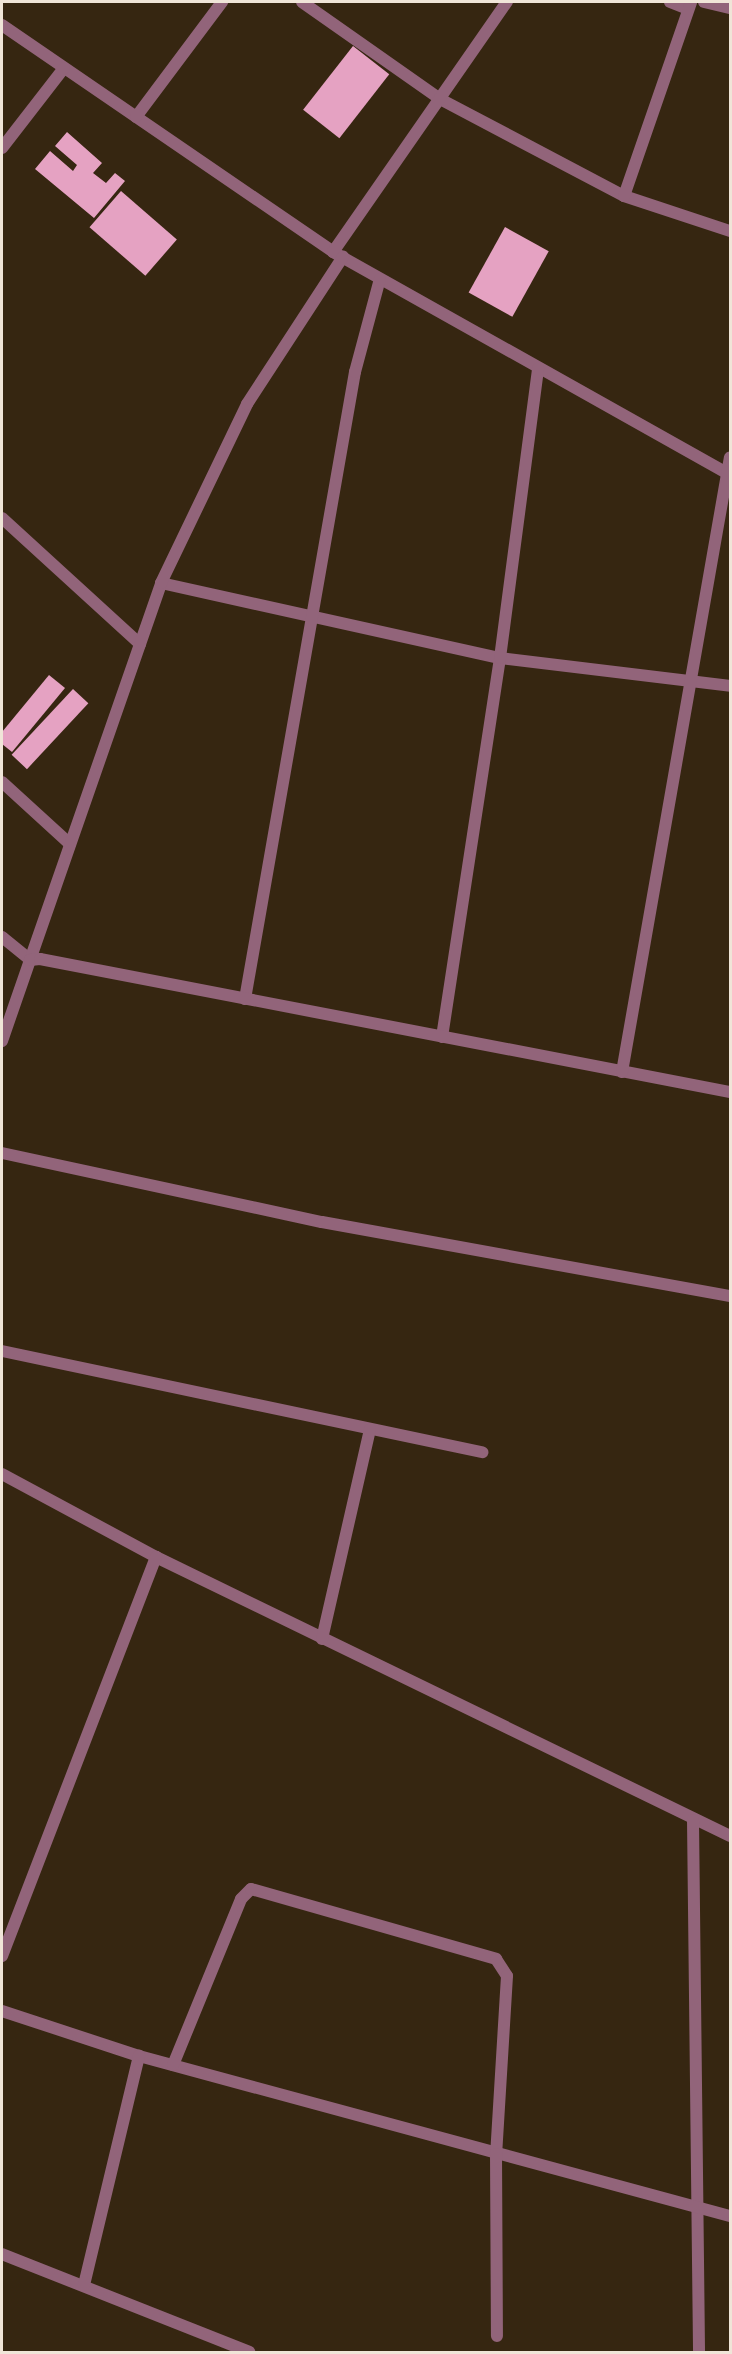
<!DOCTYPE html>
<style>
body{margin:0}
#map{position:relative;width:732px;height:2354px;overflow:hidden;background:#362611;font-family:Rubik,sans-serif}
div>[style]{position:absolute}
.building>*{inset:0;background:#e5a2c2;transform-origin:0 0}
.street>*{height:12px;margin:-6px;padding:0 6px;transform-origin:6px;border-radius:6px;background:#92647a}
span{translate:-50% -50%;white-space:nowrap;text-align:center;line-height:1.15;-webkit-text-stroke:6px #2c1c07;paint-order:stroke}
.frame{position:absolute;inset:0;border:3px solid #f0e5d8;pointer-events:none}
</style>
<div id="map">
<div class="building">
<i style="left:353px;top:46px;width:46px;height:81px;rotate:38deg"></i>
<i style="clip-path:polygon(67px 132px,102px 163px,93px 173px,106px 183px,115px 173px,125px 181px,94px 218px,35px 169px,50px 151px,73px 171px,77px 165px,55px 146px)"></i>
<i style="left:121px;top:191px;width:74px;height:48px;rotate:41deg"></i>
<i style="left:505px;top:227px;width:50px;height:75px;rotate:29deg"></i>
<i style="clip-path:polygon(49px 675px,65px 688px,12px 752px,2px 744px,2px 732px)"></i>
<i style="left:73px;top:689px;width:21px;height:90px;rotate:43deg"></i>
</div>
<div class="street">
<i style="left:302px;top:2px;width:169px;rotate:35.1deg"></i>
<i style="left:440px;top:99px;width:208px;rotate:27.8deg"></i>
<i style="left:624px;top:196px;width:112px;rotate:18.3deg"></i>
<i style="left:670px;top:2px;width:19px;rotate:21deg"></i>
<i style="left:704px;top:2px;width:27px;rotate:13deg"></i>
<i style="left:2px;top:25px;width:401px;rotate:34.4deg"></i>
<i style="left:333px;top:252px;width:455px;rotate:29.3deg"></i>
<i style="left:136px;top:117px;width:144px;rotate:-53.2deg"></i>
<i style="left:2px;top:148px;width:101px;rotate:-52.2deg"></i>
<i style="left:624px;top:196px;width:205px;rotate:-70.9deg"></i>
<i style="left:333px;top:252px;width:305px;rotate:-55.2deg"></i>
<i style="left:2px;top:518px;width:187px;rotate:42.4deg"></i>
<i style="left:161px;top:583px;width:347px;rotate:12.5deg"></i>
<i style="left:500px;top:658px;width:232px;rotate:6.9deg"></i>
<i style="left:2px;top:782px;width:92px;rotate:42.4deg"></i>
<i style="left:2px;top:937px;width:36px;rotate:39deg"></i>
<i style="left:30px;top:960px;width:399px;rotate:-70.8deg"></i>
<i style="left:161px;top:583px;width:199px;rotate:-64.3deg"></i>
<i style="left:247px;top:404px;width:176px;rotate:-56.9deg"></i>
<i style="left:245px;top:999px;width:637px;rotate:-80.05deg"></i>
<i style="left:355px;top:372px;width:96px;rotate:-75deg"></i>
<i style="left:442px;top:1037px;width:383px;rotate:-81.3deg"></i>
<i style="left:500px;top:658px;width:292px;rotate:-82.5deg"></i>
<i style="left:2px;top:1041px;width:86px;rotate:-70.9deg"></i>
<i style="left:30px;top:960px;width:10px;rotate:-6deg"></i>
<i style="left:40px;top:959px;width:703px;rotate:10.91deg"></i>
<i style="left:622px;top:1072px;width:624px;rotate:-80.04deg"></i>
<i style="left:2px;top:1153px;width:327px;rotate:12.2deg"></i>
<i style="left:322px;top:1222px;width:415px;rotate:10.3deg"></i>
<i style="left:2px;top:1351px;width:491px;rotate:11.9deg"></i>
<i style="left:2px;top:1474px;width:175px;rotate:28.3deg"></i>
<i style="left:156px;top:1557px;width:638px;rotate:25.92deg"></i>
<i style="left:322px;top:1639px;width:215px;rotate:-77.1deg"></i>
<i style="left:693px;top:1820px;width:532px;rotate:89.35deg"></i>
<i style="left:2px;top:1956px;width:428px;rotate:-68.9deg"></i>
<i style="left:2px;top:2011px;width:144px;rotate:18.2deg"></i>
<i style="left:139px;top:2056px;width:612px;rotate:15.15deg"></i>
<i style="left:173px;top:2065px;width:179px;rotate:-67.7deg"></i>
<i style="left:241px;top:1899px;width:14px;rotate:-45deg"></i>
<i style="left:251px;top:1889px;width:255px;rotate:15.9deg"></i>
<i style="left:496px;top:1959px;width:20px;rotate:57deg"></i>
<i style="left:507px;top:1976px;width:178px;rotate:93.5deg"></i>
<i style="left:496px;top:2154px;width:182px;rotate:89.7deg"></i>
<i style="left:2px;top:2254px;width:266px;rotate:21.6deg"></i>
<i style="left:84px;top:2285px;width:236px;rotate:-76.5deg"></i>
</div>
<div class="frame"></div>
</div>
